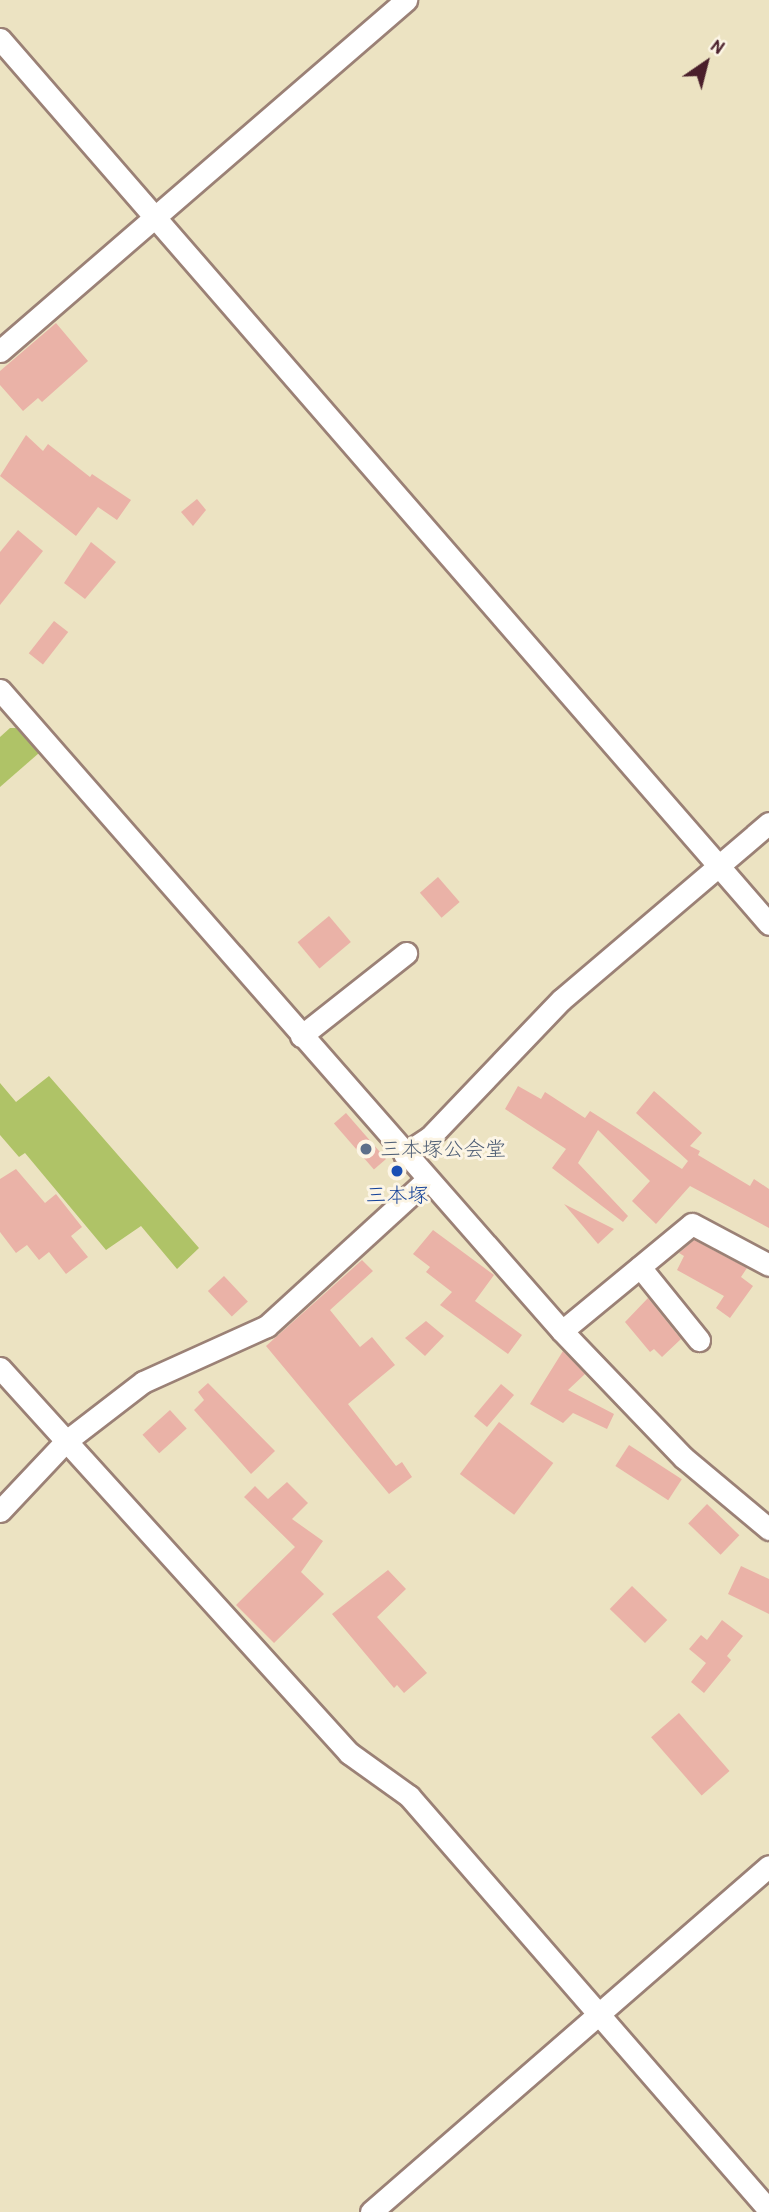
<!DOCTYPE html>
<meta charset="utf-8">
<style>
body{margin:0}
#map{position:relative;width:769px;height:2212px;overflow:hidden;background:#ece3c2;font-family:"Patrick Hand","Klee One",sans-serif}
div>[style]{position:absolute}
.green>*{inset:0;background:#afc367}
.building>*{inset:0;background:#eab2a7;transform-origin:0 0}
.roads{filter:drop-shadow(2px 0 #9b8176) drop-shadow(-2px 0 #9b8176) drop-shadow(0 2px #9b8176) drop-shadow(0 -2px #9b8176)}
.minor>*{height:21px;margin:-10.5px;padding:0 10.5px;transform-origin:10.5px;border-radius:10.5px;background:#fff}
.dots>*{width:19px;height:19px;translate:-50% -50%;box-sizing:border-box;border:4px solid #fcf5e5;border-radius:50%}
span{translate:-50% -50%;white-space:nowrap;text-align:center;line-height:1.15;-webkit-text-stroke:6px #fcf5e5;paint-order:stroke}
.service-label{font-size:21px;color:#4e5e75}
.left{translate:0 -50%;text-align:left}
.transit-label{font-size:21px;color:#164399}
.north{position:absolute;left:671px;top:28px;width:70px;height:70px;-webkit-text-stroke:5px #fcf5e5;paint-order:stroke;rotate:35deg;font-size:19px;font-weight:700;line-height:28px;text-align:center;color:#4a1f2b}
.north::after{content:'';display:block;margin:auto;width:24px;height:32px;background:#4a1f2b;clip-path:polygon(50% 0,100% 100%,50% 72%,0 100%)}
</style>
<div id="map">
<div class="green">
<i style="clip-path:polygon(10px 728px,16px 728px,39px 753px,0 787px,0 737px)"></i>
<i style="clip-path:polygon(49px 1076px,199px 1248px,177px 1269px,141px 1226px,106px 1250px,25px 1153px,19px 1157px,0 1135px,0 1083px,16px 1102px)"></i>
</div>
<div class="building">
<i style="clip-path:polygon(56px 323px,88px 361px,42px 402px,38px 398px,23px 411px,0 385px,0 371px)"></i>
<i style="clip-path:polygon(26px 435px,43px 451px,48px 444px,90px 477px,92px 474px,131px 500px,117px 520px,98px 507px,76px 536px,0 476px)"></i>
<i style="clip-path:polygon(197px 499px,206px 510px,193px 526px,181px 512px)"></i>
<i style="clip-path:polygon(18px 530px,43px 551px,0 605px,0 552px)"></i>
<i style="clip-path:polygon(91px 542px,116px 562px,85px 599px,64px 583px)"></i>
<i style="left:54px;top:621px;width:18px;height:41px;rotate:38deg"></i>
<i style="left:438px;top:877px;width:33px;height:24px;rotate:49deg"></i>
<i style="left:329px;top:916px;width:34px;height:41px;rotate:50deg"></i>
<i style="clip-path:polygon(518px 1086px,541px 1099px,545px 1092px,585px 1118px,590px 1111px,682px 1169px,688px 1161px,636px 1113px,654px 1091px,702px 1133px,690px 1146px,700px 1151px,698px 1155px,750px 1186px,754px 1179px,769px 1189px,769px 1228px,690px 1186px,656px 1224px,632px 1201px,650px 1181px,598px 1130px,578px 1163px,628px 1216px,623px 1222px,552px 1168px,566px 1149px,505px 1109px)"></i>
<i style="left:346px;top:1113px;width:61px;height:16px;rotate:49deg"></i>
<i style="clip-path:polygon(16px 1169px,45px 1203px,56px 1194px,82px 1227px,71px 1236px,88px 1257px,66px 1274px,49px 1252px,39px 1260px,27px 1245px,16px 1253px,0 1232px,0 1179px)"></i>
<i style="clip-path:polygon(564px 1204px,614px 1229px,598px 1244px)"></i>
<i style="clip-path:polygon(433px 1230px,494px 1275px,475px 1301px,522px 1335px,508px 1354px,440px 1305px,452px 1292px,426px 1272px,430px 1267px,413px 1254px)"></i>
<i style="clip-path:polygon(694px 1240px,747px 1268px,741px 1277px,753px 1286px,730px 1318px,716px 1308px,724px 1296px,677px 1270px,684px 1256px,679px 1253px)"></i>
<i style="clip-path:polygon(362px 1260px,373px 1271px,330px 1310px,360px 1347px,372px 1337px,395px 1365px,348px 1404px,396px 1466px,402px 1462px,412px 1477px,389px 1494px,266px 1346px)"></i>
<i style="left:224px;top:1276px;width:35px;height:22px;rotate:47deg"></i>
<i style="clip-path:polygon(648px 1298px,681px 1339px,662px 1357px,654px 1349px,650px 1352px,625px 1322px)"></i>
<i style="clip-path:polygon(426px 1321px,444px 1336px,425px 1356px,405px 1338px)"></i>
<i style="clip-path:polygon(563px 1351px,585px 1374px,568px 1390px,614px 1414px,607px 1429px,573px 1413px,563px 1423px,530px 1404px)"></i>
<i style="clip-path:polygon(208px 1383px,275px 1451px,251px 1474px,194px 1410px,204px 1400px,198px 1392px)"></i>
<i style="left:501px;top:1384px;width:17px;height:42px;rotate:40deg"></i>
<i style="left:170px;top:1410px;width:25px;height:37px;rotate:48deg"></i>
<i style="left:499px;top:1422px;width:68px;height:65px;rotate:37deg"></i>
<i style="left:629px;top:1445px;width:63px;height:25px;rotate:33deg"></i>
<i style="clip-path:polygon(287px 1482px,308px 1503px,292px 1519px,323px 1541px,301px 1572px,324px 1594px,274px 1643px,236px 1605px,295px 1547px,244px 1497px,255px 1486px,268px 1499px)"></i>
<i style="left:707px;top:1504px;width:45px;height:27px;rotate:44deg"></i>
<i style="clip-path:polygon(741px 1566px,769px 1579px,769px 1614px,728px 1594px)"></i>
<i style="clip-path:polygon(388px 1570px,406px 1589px,377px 1617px,427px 1673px,404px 1693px,397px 1685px,394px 1688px,332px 1614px)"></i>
<i style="left:632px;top:1586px;width:49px;height:32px;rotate:44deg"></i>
<i style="clip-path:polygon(722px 1620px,743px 1636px,727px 1656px,731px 1660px,704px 1693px,691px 1682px,706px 1663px,689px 1649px,701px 1635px,707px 1640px)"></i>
<i style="left:679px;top:1713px;width:77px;height:37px;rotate:49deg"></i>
</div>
<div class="roads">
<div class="minor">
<i style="left:0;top:39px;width:1172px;rotate:49.01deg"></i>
<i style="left:0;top:351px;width:537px;rotate:-40.84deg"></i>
<i style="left:0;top:690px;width:852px;rotate:48.76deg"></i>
<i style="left:562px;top:1331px;width:176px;rotate:46.2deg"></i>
<i style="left:684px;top:1458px;width:111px;rotate:39.9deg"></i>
<i style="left:301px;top:1036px;width:134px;rotate:-38.3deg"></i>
<i style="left:404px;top:1154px;width:30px;rotate:-33deg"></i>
<i style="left:429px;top:1138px;width:191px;rotate:-46.3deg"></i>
<i style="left:561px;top:1000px;width:273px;rotate:-40.4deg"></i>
<i style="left:640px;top:1267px;width:94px;rotate:51.1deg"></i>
<i style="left:562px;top:1331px;width:168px;rotate:-39.5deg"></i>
<i style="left:692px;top:1224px;width:87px;rotate:28deg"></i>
<i style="left:0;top:1368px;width:520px;rotate:47.81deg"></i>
<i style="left:349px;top:1753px;width:74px;rotate:35.6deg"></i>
<i style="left:409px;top:1796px;width:549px;rotate:48.99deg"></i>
<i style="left:0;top:1511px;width:95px;rotate:-46.7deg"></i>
<i style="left:65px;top:1442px;width:98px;rotate:-37.6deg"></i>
<i style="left:143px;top:1382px;width:136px;rotate:-24.3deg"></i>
<i style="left:267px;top:1326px;width:217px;rotate:-42.4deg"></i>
<i style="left:371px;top:2212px;width:527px;rotate:-41deg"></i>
</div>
</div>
<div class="dots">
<i style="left:366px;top:1149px;background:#5c6f8a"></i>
<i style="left:397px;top:1171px;background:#1a4fb4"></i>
</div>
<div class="service-label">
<span class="left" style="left:380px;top:1149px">三本塚公会堂</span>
</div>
<div class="transit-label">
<span style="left:397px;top:1195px">三本塚</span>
</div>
<div class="north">N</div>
</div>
